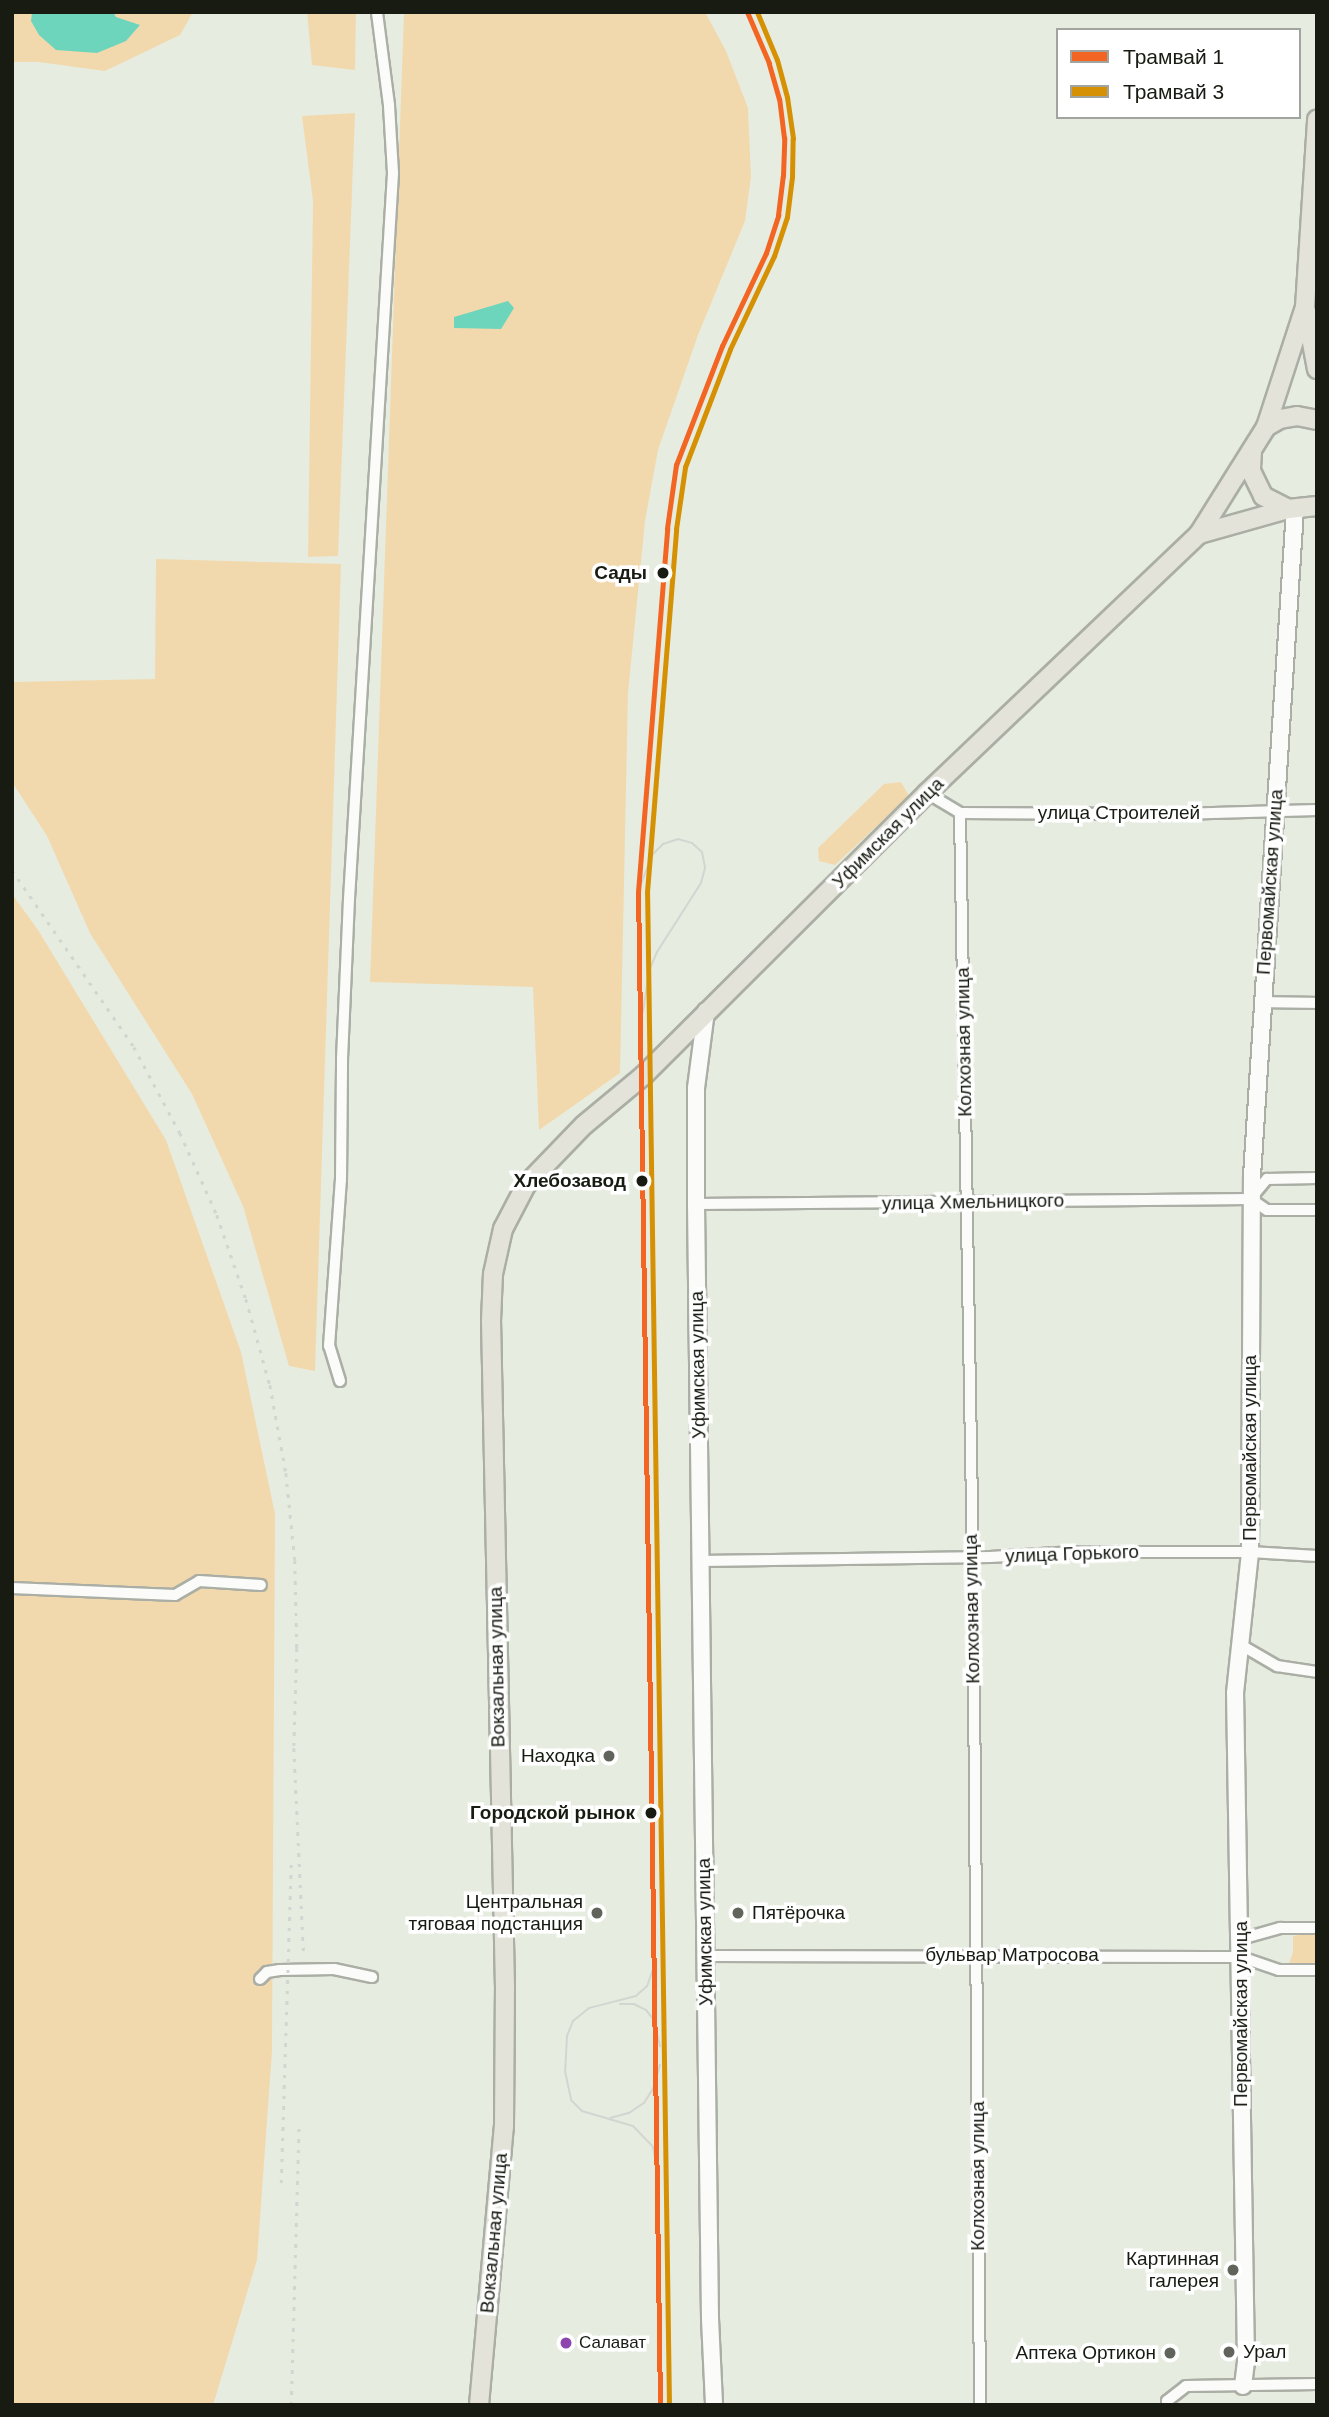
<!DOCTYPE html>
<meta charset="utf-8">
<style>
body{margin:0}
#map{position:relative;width:1329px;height:2417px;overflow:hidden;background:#e7ece0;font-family:Arial,sans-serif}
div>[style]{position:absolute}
.green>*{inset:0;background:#f2d9ad}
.water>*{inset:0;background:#6dd5bc}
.roads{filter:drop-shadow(2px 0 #aaaea5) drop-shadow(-2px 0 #aaaea5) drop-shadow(0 2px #aaaea5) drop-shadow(0 -2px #aaaea5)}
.street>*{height:10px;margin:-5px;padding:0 5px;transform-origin:5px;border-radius:5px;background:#fbfcfa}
.secondary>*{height:16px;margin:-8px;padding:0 8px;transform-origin:8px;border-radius:8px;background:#fbfcfa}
.primary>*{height:18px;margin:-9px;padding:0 9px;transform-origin:9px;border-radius:9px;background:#e4e3da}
.tram>*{height:2px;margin:-1px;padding:0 1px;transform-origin:1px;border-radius:1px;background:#d3d5d1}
.rail>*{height:2.5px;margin-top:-1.25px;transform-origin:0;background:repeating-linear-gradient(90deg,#d3d5d1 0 3.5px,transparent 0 10.5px)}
.tram-1>*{height:5px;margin:-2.5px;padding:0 2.5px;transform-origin:2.5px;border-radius:2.5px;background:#f26522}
.tram-2>*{height:5px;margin:-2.5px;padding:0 2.5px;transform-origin:2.5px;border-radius:2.5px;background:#d59103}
.dots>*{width:19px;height:19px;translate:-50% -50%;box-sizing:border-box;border:4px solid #fff;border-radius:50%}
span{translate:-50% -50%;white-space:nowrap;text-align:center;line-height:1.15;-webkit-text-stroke:7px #fff;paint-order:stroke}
.bus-label{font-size:17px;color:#171b12}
.left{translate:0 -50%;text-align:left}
.stop-label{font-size:19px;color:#171b12;font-weight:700}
.right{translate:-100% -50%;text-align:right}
.street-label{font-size:19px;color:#171b12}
.poi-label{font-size:19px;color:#171b12}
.frame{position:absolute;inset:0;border:14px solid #171b12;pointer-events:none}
.legend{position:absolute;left:1056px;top:28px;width:245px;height:91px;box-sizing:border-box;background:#fff;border:2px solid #a2a4a0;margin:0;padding:9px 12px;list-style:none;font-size:21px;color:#171b12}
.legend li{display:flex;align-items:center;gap:14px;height:35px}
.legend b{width:35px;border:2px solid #a2a4a0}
</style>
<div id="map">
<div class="green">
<i style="clip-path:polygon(12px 12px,193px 12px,180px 35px,105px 71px,39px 62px,12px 62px)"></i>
<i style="clip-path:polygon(307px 12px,356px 12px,355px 70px,312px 65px)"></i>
<i style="clip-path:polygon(404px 12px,705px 12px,726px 51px,748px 108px,751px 177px,745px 221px,698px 335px,658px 450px,645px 521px,628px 693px,620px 1073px,539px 1130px,533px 987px,370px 982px)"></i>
<i style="clip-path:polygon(355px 113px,338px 556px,308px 557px,313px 201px,302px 116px)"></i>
<i style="clip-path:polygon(156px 559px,341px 564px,315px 1371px,289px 1366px,243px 1206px,192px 1094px,90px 933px,47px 836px,12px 782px,12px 682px,155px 679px)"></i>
<i style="clip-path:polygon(901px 782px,909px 796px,835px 865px,819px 861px,818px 848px,884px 784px)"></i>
<i style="clip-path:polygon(12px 894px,38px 930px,166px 1140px,241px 1352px,275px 1514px,272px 2051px,257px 2260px,213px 2405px,12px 2405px)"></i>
<i style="clip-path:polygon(1317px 1932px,1317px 1966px,1289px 1963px,1293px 1952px,1293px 1936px)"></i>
</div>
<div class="water">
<i style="clip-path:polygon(32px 12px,113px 12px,116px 17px,140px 25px,126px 41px,97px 53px,56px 50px,39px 35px,31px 21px)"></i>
<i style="clip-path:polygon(508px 301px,514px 308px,501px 329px,454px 328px,454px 317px)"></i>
</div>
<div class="roads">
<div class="street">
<i style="left:927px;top:793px;width:39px;rotate:31deg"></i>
<i style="left:960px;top:813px;width:218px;rotate:0.3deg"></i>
<i style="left:1178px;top:814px;width:139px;rotate:-1.6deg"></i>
<i style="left:960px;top:813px;width:752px;rotate:89.01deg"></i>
<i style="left:973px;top:1565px;width:840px;rotate:89.52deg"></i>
<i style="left:1261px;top:1002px;width:56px;rotate:1deg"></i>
<i style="left:1251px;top:1198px;width:25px;rotate:-50deg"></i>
<i style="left:1267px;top:1179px;width:50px;rotate:-1.1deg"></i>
<i style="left:696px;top:1204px;width:555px;rotate:-0.52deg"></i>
<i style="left:1251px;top:1199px;width:19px;rotate:35deg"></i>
<i style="left:1267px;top:1210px;width:50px"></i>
<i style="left:340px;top:1381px;width:37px;rotate:-107deg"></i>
<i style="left:329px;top:1346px;width:166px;rotate:-85.9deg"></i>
<i style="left:341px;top:1180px;width:121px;rotate:-89.5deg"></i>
<i style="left:342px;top:1059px;width:160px;rotate:-87.5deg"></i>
<i style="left:349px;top:899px;width:727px;rotate:-86.53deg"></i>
<i style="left:393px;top:173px;width:68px;rotate:-93.4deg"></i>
<i style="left:389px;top:105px;width:94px;rotate:-97.4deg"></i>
<i style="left:700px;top:1561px;width:290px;rotate:-0.8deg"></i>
<i style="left:990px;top:1557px;width:84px;rotate:-3.4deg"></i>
<i style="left:1074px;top:1552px;width:176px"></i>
<i style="left:1250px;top:1552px;width:67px;rotate:3.4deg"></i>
<i style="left:12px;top:1588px;width:163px;rotate:2.5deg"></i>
<i style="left:175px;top:1595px;width:28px;rotate:-30deg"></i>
<i style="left:199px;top:1581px;width:62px;rotate:3.7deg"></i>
<i style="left:1241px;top:1645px;width:42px;rotate:30.3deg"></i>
<i style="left:1277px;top:1666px;width:40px;rotate:8.5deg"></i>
<i style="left:1241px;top:1939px;width:41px;rotate:-15.8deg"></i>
<i style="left:1280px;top:1928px;width:37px"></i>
<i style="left:706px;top:1956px;width:535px;rotate:0.11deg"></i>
<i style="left:1241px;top:1957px;width:40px;rotate:18.9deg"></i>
<i style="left:1279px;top:1970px;width:38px"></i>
<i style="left:260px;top:1979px;width:10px;rotate:-45deg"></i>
<i style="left:267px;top:1972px;width:13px;rotate:-9deg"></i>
<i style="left:280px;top:1970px;width:54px;rotate:-1.1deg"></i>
<i style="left:334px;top:1969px;width:39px;rotate:12deg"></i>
<i style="left:1167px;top:2405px;width:4px;rotate:-90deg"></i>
<i style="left:1167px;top:2401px;width:24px;rotate:-38deg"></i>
<i style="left:1186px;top:2386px;width:131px;rotate:-0.9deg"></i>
</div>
<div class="secondary">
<i style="left:706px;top:1011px;width:78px;rotate:97.4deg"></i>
<i style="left:696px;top:1088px;width:116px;rotate:90deg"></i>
<i style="left:696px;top:1204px;width:1115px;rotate:89.28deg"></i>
<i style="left:710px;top:2319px;width:86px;rotate:87.3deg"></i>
<i style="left:1243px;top:2386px;width:25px;rotate:-83deg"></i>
<i style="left:1246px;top:2361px;width:668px;rotate:-90.94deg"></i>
<i style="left:1235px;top:1693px;width:142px;rotate:-83.9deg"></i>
<i style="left:1250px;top:1552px;width:376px;rotate:-89.7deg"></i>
<i style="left:1252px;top:1176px;width:667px;rotate:-86.31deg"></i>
</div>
<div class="primary">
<i style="left:1306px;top:311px;width:59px;rotate:79.3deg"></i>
<i style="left:1266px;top:427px;width:16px;rotate:-30deg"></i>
<i style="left:1280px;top:419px;width:17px;rotate:-10deg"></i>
<i style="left:1297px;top:416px;width:20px;rotate:11deg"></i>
<i style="left:1252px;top:450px;width:21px;rotate:93deg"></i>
<i style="left:1251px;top:471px;width:28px;rotate:64deg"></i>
<i style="left:1263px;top:496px;width:28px;rotate:27deg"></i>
<i style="left:1288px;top:509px;width:29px;rotate:-6deg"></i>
<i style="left:1199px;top:534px;width:92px;rotate:-15.7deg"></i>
<i style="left:479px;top:2405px;width:279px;rotate:-84.9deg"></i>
<i style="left:504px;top:2127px;width:139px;rotate:-89.6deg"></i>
<i style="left:505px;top:1988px;width:667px;rotate:-91.2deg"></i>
<i style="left:491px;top:1321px;width:47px;rotate:-87.6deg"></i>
<i style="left:493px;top:1274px;width:46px;rotate:-77.5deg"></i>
<i style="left:503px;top:1229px;width:50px;rotate:-62.4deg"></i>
<i style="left:526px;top:1185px;width:83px;rotate:-46deg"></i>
<i style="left:584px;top:1125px;width:78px;rotate:-39.8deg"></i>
<i style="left:644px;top:1075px;width:400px;rotate:-44.9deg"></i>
<i style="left:927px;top:793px;width:376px;rotate:-43.6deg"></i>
<i style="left:1199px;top:534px;width:126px;rotate:-57.9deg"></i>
<i style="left:1266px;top:427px;width:126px;rotate:-72deg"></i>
<i style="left:1305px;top:307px;width:188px;rotate:-86.3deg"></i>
</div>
</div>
<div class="tram">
<i style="left:638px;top:892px;width:40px;rotate:-69deg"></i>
<i style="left:652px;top:855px;width:16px;rotate:-45deg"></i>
<i style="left:663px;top:844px;width:16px;rotate:-18deg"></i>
<i style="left:678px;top:839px;width:15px;rotate:16deg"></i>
<i style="left:692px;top:843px;width:13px;rotate:42deg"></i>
<i style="left:702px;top:852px;width:16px;rotate:79deg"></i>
<i style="left:705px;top:868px;width:16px;rotate:105deg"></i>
<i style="left:701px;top:883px;width:82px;rotate:122.5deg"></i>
<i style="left:657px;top:952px;width:21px;rotate:113deg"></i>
<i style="left:649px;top:971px;width:41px;rotate:98.3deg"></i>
<i style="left:653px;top:1969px;width:18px;rotate:109deg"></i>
<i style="left:647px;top:1986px;width:15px;rotate:138deg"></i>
<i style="left:636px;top:1996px;width:49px;rotate:165.7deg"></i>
<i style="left:589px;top:2008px;width:21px;rotate:141deg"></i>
<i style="left:573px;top:2021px;width:16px;rotate:112deg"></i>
<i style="left:567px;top:2036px;width:35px;rotate:93deg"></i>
<i style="left:565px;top:2071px;width:30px;rotate:78deg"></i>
<i style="left:571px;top:2100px;width:16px;rotate:45deg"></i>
<i style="left:582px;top:2111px;width:53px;rotate:16.4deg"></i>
<i style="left:633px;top:2126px;width:29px;rotate:46deg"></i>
<i style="left:653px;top:2147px;width:16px;rotate:79deg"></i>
<i style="left:620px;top:2004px;width:14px"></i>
<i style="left:634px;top:2004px;width:13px;rotate:27deg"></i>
<i style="left:646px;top:2010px;width:13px;rotate:51deg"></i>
<i style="left:654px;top:2020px;width:27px;rotate:77deg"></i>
<i style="left:610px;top:2118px;width:20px;rotate:-15deg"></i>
<i style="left:629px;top:2113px;width:18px;rotate:-34deg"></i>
<i style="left:644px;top:2103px;width:19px;rotate:-58deg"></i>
<i style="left:654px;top:2087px;width:23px;rotate:-75deg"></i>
</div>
<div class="rail">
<i style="left:12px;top:870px;width:215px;rotate:55.4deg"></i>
<i style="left:134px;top:1047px;width:98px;rotate:61.9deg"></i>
<i style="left:180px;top:1133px;width:90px;rotate:65.7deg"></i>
<i style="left:217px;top:1215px;width:89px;rotate:71deg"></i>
<i style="left:246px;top:1299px;width:89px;rotate:74.4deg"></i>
<i style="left:270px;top:1385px;width:89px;rotate:79.7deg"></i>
<i style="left:286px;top:1473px;width:87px;rotate:84.1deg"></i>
<i style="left:295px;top:1560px;width:88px;rotate:88.7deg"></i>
<i style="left:297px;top:1648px;width:100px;rotate:91.7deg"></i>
<i style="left:294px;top:1748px;width:209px;rotate:87.3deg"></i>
<i style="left:281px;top:2183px;width:320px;rotate:-88.2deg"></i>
<i style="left:291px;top:2405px;width:281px;rotate:-88.4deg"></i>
</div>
<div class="tram-1">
<i style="left:660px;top:2405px;width:1513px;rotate:-90.83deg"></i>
<i style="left:638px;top:892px;width:365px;rotate:-85.4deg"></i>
<i style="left:667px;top:528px;width:64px;rotate:-81.9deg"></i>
<i style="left:676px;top:465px;width:128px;rotate:-68.9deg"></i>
<i style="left:722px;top:346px;width:103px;rotate:-64.7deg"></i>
<i style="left:766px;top:253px;width:40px;rotate:-72deg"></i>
<i style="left:778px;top:215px;width:39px;rotate:-83deg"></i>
<i style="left:783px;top:176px;width:38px;rotate:-88deg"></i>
<i style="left:784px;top:138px;width:39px;rotate:-97deg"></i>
<i style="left:779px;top:99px;width:37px;rotate:-106deg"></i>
<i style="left:769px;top:63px;width:56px;rotate:-113.3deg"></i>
</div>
<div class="tram-2">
<i style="left:669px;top:2405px;width:1513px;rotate:-90.83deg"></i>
<i style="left:647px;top:892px;width:364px;rotate:-85.4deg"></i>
<i style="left:676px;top:529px;width:63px;rotate:-81.7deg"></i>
<i style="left:685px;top:467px;width:126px;rotate:-69.1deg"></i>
<i style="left:730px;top:349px;width:103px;rotate:-64.7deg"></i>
<i style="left:774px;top:256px;width:41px;rotate:-71.6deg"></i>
<i style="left:787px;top:217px;width:40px;rotate:-82.9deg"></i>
<i style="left:792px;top:177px;width:39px;rotate:-89deg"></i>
<i style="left:793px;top:138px;width:41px;rotate:-98.3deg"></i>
<i style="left:787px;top:97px;width:38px;rotate:-105deg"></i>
<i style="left:777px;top:60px;width:52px;rotate:-112.6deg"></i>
</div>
<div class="dots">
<i style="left:663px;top:573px;background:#171b12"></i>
<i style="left:642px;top:1181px;background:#171b12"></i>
<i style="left:609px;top:1756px;background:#60645a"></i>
<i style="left:651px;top:1813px;background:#171b12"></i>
<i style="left:597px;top:1913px;background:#60645a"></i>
<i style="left:738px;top:1913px;background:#60645a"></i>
<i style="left:1233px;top:2270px;background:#60645a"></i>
<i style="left:566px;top:2343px;background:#8e44ad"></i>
<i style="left:1229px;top:2352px;background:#60645a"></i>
<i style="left:1170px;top:2353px;background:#60645a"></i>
</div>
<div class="bus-label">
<span class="left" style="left:579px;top:2343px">Салават</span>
</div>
<div class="stop-label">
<span class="right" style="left:647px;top:573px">Сады</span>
<span class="right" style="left:626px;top:1181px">Хлебозавод</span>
<span class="right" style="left:635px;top:1813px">Городской рынок</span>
</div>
<div class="street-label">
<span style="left:1119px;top:813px">улица Строителей</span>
<span style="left:888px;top:833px;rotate:-45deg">Уфимская улица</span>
<span style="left:1270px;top:882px;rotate:-86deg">Первомайская улица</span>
<span style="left:964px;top:1042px;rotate:-91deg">Колхозная улица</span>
<span style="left:973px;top:1202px;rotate:-1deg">улица Хмельницкого</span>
<span style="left:698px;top:1365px;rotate:-91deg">Уфимская улица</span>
<span style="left:1250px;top:1448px;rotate:-90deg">Первомайская улица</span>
<span style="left:1072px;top:1554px;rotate:-2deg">улица Горького</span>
<span style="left:972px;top:1609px;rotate:-91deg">Колхозная улица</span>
<span style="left:497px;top:1667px;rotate:-91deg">Вокзальная улица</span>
<span style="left:705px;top:1932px;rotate:-91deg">Уфимская улица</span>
<span style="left:1012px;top:1955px">бульвар Матросова</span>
<span style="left:1241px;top:2014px;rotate:-90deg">Первомайская улица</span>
<span style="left:978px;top:2176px;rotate:-90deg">Колхозная улица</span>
<span style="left:494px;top:2233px;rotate:-85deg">Вокзальная улица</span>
</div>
<div class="poi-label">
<span class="right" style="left:595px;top:1756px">Находка</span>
<span class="right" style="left:583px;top:1913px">Центральная<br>тяговая подстанция</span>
<span class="left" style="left:752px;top:1913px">Пятёрочка</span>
<span class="right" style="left:1219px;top:2270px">Картинная<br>галерея</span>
<span class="left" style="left:1243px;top:2352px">Урал</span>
<span class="right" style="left:1156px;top:2353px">Аптека Ортикон</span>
</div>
<div class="frame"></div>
<ul class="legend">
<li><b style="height:9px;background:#f26522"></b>Трамвай 1</li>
<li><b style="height:9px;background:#d59103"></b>Трамвай 3</li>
</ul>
</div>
